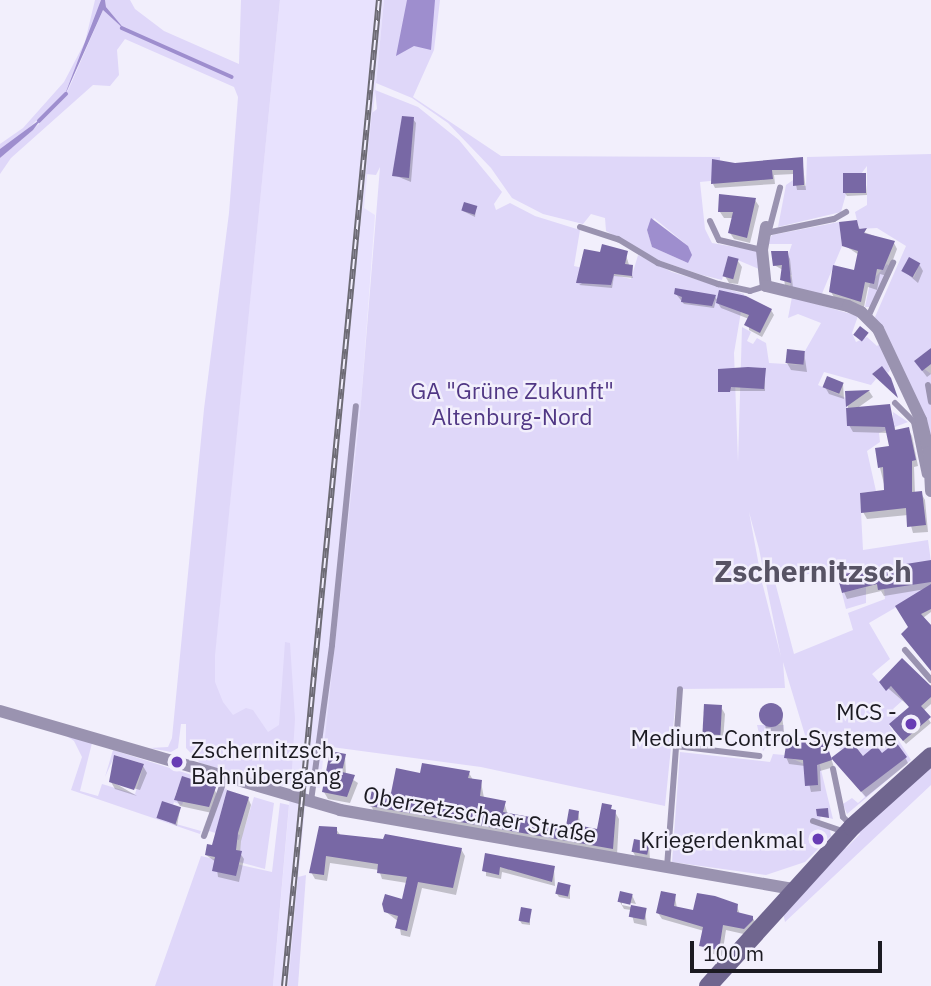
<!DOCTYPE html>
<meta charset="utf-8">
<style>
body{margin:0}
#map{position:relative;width:931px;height:986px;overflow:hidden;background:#f2effc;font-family:"IBM Plex Sans",sans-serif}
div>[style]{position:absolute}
.built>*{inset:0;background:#e8e2fe}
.green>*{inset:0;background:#dfd7f9}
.water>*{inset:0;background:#9e8ece}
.shadow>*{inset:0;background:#0003}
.stream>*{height:3.5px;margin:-1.75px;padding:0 1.75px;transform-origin:1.75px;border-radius:1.75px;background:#9e8ece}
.building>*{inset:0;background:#7868a5;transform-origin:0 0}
.round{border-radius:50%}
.lane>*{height:6px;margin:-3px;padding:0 3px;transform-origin:3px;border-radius:3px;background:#9a93b0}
.street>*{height:12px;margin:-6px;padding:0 6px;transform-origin:6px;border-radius:6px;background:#9a93b0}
.secondary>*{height:18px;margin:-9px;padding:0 9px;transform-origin:9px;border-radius:9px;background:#70668f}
.rail>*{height:6px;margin-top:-3px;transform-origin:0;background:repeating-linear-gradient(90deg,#f2effc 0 10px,#6d6b75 0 20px);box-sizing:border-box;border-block:2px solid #6d6b75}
.dots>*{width:19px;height:19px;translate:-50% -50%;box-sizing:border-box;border:4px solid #f2effc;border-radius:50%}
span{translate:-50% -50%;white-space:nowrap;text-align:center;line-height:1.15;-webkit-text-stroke:5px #f2effc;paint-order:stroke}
.park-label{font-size:23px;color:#503784}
.poi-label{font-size:23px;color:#1c1b22}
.right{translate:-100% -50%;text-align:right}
.left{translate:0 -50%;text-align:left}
.street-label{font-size:23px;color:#1c1b22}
.district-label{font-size:30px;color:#575364;font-weight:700}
.scale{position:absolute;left:690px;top:941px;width:192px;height:32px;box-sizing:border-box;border:4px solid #1c1b22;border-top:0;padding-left:9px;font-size:21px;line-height:24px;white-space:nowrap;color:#1c1b22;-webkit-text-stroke:5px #f2effc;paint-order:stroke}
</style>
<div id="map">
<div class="built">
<i style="clip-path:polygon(280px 0,384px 0,364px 208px,375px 215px,361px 402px,320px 788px,307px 787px,288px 986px,273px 986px,291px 785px,204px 762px)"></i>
</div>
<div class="green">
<i style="clip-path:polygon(95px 0,101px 0,99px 9px,66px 95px,103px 10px,124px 29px,106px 7px,105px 0,130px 0,135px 9px,164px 31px,239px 64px,241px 0,280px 0,215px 656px,215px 682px,223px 702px,233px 715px,246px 708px,253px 710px,268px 732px,279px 725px,285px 642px,290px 643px,295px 719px,291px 785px,276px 786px,200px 763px,186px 748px,186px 724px,181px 724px,178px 748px,171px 752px,150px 748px,168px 747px,172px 738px,204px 409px,229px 213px,238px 97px,234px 87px,125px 39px,117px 50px,119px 75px,110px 86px,93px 85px,11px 158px,0 174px,0 158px,39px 124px,36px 121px,14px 143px,0 150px,0 144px,23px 128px,64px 82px,85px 42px)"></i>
<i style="clip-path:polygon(evenodd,384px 0,440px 0,434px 50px,413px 97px,501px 156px,720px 157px,720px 180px,700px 182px,705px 229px,712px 243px,758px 251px,759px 269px,728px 256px,722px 280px,702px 275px,658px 260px,606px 231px,605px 218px,591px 214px,583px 224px,543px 214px,512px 198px,491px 168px,448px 123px,412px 98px,376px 83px,384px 0,654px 218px,688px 246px,688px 263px,652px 247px,647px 230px,654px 218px)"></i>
<i style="clip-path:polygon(evenodd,375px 90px,418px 107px,459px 140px,502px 192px,494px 204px,496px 210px,510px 203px,535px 216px,580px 230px,574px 266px,631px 279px,638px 255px,672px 272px,744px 294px,734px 353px,738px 462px,742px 327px,751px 332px,747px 341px,753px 344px,757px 338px,766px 343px,769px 363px,803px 365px,805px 351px,821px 323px,798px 314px,788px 318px,792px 297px,858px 316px,852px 333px,856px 342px,867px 337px,877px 346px,881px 343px,890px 370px,888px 373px,882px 367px,872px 374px,876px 379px,871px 385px,824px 372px,818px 385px,846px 398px,847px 426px,882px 427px,882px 422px,893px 421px,893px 412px,908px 422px,879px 433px,880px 442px,867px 451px,876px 491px,860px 493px,863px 550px,928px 540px,931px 562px,861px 569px,828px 578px,825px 570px,775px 582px,794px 654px,853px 630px,848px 613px,885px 599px,884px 589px,931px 578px,931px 587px,869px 623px,890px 659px,872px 674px,886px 690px,892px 686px,903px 700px,893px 709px,899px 716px,889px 725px,911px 760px,847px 814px,843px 804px,852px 798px,858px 803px,865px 797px,861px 792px,880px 777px,852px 742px,841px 750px,826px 743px,823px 734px,813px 737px,833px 819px,829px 818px,828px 808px,822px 809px,819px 826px,830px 830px,831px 836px,805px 862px,766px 875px,672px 862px,680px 752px,770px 762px,773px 754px,784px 755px,804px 764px,808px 745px,783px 662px,785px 688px,677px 689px,665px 806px,481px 767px,324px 746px,361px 402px,380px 167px,376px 175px,366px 174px,372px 113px,377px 109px,375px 90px,749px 512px,759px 549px,781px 657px,762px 582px,749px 512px)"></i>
<i style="clip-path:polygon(evenodd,931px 154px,931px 348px,914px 361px,931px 374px,931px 443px,875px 317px,906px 246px,877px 228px,859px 229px,855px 212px,867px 205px,867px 166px,846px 194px,841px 212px,778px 227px,786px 185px,793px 180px,793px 186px,806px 186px,807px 157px,931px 154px,909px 258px,920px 263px,914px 277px,902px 271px,909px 258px)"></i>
<i style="clip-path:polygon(839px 222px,842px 246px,821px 296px,790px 286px,792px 275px,782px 273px,792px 244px,767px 244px,772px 235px)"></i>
<i style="clip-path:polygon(887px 264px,889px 266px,870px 307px,865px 307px,870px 283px)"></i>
<i style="clip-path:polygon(866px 587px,866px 603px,846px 609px,842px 593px)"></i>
<i style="clip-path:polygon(757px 725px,784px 725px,782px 741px,771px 741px,763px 751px)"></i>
<i style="clip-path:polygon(62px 733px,92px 743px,80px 791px,98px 796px,102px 784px,135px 794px,144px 764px,115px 755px,105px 777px,113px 750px,217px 783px,209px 807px,203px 805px,209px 786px,182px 777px,175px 796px,184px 799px,182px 805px,174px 802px,171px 811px,176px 824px,201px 831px,200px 834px,71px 790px,82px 757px,74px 741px)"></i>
<i style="clip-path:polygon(931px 764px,931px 785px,785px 922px,783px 913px,842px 845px,846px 848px,860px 834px,857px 830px)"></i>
<i style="clip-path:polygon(223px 788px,227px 789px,217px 828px,240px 835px,239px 840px,209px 831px)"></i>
<i style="clip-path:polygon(254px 797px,274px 803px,265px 869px,239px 862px,241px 840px)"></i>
<i style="clip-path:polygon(280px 803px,289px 805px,273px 986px,155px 986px,201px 856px,272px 872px)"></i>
<i style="clip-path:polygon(306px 875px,298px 986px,288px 986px,298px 877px)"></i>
</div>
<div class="water">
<i style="clip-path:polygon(101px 0,105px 0,106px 7px,126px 31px,103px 10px,64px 97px)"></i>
<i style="clip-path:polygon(407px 0,435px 0,431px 50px,414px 46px,396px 56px)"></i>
<i style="clip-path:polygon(42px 118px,33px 130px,0 158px,0 149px)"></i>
<i style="clip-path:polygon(651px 218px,688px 246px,692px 255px,688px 263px,652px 247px,647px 230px)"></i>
</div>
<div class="shadow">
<i style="clip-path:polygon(413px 119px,416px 123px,411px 182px,394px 175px)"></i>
<i style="clip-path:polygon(802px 159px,806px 190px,797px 190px,794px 174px,774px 175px,775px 184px,715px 188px,713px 184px,735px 165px)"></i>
<i style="clip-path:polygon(865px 175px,867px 195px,847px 196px,845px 193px)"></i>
<i style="clip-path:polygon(755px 200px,759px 206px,750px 243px,734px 239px,730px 233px,734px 218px,724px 218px,720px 212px)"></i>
<i style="clip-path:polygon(476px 207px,475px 217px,463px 211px)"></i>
<i style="clip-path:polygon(856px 222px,861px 231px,894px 243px,897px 249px,887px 276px,880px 274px,877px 290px,868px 287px,864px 307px,835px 299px,831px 292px,856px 272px,859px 255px,844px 245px)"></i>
<i style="clip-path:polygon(787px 253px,790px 259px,793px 288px,785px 286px,783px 270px,774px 265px)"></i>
<i style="clip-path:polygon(626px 255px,633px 278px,614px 276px,612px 288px,579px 285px)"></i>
<i style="clip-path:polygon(738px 261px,742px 267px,738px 284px,729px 283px,725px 276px)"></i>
<i style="clip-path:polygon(919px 264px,923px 271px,918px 283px,904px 271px)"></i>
<i style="clip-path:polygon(676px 294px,715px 296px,718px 302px,771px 310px,774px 315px,762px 337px,749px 330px,749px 319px,721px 308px,716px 300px,714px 308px,684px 304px)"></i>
<i style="clip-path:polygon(931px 350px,931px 374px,927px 377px,920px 368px)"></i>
<i style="clip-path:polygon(804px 352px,807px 372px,791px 370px,787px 363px)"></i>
<i style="clip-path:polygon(765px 370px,765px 391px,720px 391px)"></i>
<i style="clip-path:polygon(843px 384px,844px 399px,829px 394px,825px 387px)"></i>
<i style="clip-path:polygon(869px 391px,873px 397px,856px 409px,889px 406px,896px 432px,908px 429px,912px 436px,918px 466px,914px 467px,915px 494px,921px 493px,925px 500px,928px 532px,913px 533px,908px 515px,867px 519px,863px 512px,886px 492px,880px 468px,891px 447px,888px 433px,853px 432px,849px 425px,847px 393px)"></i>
<i style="clip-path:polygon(931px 564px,931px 612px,923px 618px,931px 625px,931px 670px,910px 627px,926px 589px,884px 596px,881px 591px,847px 599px,844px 592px)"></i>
<i style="clip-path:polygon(882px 683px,931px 685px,931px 704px,923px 711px,931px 723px,906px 744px,893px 729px,911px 708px)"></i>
<i style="clip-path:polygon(763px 706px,781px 707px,784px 732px,766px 731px)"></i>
<i style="clip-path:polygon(721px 707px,725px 714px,723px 741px,707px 740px,703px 733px)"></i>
<i style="clip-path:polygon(823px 735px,834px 767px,820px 771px,821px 791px,811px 792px,805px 766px,789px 764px,786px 757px,817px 745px)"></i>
<i style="clip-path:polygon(345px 755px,346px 775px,358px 783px,350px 803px,328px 799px,324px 792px)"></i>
<i style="clip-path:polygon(882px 756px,905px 757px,908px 763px,866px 797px,837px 764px)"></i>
<i style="clip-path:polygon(143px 766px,147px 773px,140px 790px,113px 782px,137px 796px,115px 789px,111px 782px)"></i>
<i style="clip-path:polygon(469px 773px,473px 780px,481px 782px,484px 798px,504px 802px,508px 815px,535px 820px,537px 824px,568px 828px,578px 812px,581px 828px,598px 831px,615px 812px,619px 819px,617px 855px,375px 813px,371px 806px,422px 775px)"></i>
<i style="clip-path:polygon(214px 789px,218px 796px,212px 813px,180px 806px,176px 799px)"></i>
<i style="clip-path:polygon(248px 798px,251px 805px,241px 841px,240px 853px,244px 859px,239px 882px,218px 877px,216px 862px,206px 855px)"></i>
<i style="clip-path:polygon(180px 809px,177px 826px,159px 817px)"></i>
<i style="clip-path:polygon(336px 829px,341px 836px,461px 849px,465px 856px,456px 895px,422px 888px,410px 937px,401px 935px,399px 922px,386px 912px,403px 901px,407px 883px,382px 879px,379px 870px,330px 863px,327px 881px,315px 879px,311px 872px)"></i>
<i style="clip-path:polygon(649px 844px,650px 860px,636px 857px,633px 852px)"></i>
<i style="clip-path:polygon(486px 855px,554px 868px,555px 886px,502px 872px,501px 879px,486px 876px)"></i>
<i style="clip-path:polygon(570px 887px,570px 899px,559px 897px,557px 894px)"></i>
<i style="clip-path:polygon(632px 895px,636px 904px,622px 901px,622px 905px,645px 910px,647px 926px,634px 923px,631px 910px,624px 909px,620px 902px)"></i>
<i style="clip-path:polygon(675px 896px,677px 909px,695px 912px,737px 906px,740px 915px,752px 917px,756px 923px,748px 935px,726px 930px,722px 956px,704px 952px,704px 931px,662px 919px,658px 913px)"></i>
<i style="clip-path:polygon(530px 910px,530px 925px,522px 924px,520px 921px)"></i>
</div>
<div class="stream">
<i style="left:122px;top:28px;width:120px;rotate:24deg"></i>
<i style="left:39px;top:121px;width:38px;rotate:-45deg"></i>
</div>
<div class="building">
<i style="clip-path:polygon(402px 116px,414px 117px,409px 178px,392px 176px)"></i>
<i style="clip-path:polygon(803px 157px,804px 185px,793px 186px,793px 170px,772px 170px,773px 179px,711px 184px,712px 159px,735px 163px)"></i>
<i style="left:866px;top:173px;width:20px;height:23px;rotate:90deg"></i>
<i style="clip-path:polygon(719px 194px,756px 198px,747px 238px,728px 233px,733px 212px,718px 212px)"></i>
<i style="left:464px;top:202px;width:14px;height:9px;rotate:17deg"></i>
<i style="clip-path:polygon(857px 220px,859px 229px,867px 228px,864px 233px,895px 241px,883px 270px,877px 269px,874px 284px,865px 282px,861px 302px,829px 292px,833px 265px,854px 270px,858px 251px,842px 246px,839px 222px)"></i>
<i style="clip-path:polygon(602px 244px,628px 251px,625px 264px,633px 265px,632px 276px,614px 274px,611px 285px,576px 283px,584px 249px,600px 252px)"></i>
<i style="clip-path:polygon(771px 251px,788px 251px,791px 283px,780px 280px,782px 265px,773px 266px)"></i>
<i style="left:728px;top:256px;width:11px;height:21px;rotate:15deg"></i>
<i style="left:909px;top:257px;width:13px;height:16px;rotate:29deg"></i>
<i style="clip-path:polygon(675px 288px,716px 295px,712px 306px,681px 302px,682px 297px,674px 294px)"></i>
<i style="clip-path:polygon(719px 290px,746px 296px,772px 309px,760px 333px,744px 325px,749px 315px,716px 303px)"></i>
<i style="left:860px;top:326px;width:11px;height:11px;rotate:38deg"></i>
<i style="clip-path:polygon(931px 348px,931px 364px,922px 371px,914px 361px)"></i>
<i style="left:787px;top:349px;width:18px;height:14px;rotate:6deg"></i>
<i style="clip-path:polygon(882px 366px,891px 378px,898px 398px,872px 374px)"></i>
<i style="clip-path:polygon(748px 367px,766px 368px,764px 389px,731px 387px,730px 392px,718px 392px,718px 369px)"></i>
<i style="left:827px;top:376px;width:18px;height:12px;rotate:22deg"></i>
<i style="clip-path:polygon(870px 390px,846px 407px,845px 391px)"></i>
<i style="clip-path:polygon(890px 404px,895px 430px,909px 427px,916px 460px,912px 461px,912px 492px,922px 491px,926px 525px,907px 527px,906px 508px,861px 513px,860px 493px,884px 490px,883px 467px,878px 468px,875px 448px,889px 446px,885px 427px,847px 426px,846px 408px)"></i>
<i style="clip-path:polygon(931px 560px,931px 582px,878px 590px,877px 584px,842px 593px,837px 575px)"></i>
<i style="clip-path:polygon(931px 584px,931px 609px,921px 614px,931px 625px,931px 671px,901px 634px,908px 627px,895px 606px)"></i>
<i style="clip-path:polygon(902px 658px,931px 686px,931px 697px,921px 706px,931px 717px,903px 741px,889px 724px,909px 707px,891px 686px,886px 691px,879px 682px)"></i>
<i class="round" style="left:759px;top:703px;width:24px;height:24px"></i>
<i style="left:704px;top:704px;width:18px;height:30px;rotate:3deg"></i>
<i style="clip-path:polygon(823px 733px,832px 760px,817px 765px,818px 785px,805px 786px,803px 760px,784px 758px,787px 739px,815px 743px,813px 737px)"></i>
<i style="clip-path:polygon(852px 742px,863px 756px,876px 745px,882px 753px,896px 742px,907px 757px,861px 792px,831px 758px)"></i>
<i style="clip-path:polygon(330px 751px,346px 754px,342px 772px,355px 775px,347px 797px,322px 792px)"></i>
<i style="clip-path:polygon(114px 755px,144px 764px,134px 790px,109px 782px)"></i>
<i style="clip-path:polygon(422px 763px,470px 771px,468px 778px,482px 780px,480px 796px,506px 801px,503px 812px,536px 818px,535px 822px,566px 826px,569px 809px,579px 811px,577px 825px,597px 829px,602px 803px,612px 805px,611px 809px,616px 810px,613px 849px,369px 806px,372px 789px,391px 793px,396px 768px,420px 773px)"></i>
<i style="clip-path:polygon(182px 776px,216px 787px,209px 807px,174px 800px)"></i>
<i style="clip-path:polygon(227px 790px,249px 797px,238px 833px,236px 850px,242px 851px,236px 876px,212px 871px,215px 857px,205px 855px,207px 844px,212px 845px)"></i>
<i style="left:162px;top:801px;width:20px;height:18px;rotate:18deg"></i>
<i style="clip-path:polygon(828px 808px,829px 818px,817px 816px,816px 809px)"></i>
<i style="clip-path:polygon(319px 826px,337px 827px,337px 834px,383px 839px,385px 834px,462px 848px,453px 888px,418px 882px,407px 931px,395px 928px,398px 916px,384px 912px,382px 904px,385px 894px,402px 899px,407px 877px,377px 873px,378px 864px,326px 856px,324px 875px,309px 873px)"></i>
<i style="left:634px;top:839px;width:16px;height:13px;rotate:11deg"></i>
<i style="clip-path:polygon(485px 853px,555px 866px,552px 882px,500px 867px,499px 875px,482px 871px)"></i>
<i style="left:558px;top:882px;width:13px;height:12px;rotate:13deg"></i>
<i style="left:620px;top:891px;width:13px;height:11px;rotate:13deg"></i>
<i style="clip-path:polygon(661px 891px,676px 894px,674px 906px,693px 910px,697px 893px,715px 896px,738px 904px,737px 912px,753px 916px,753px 920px,744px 929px,723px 925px,719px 950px,699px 946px,703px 927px,656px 913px)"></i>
<i style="left:631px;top:905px;width:16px;height:12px;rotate:11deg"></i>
<i style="left:521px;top:907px;width:11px;height:14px;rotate:10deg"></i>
</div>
<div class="lane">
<i style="left:710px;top:221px;width:21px;rotate:65deg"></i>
<i style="left:719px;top:240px;width:44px;rotate:13.1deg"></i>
<i style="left:580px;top:227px;width:40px;rotate:18deg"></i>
<i style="left:618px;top:239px;width:47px;rotate:31deg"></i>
<i style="left:658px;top:263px;width:64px;rotate:19.3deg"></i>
<i style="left:718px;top:284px;width:33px;rotate:12deg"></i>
<i style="left:750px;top:291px;width:17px;rotate:-17deg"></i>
<i style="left:771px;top:232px;width:64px;rotate:-11.7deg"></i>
<i style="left:834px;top:219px;width:14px;rotate:-30deg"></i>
<i style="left:768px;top:234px;width:48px;rotate:-75.4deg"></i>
<i style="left:868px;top:317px;width:60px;rotate:-65.2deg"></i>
<i style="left:928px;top:385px;width:17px;rotate:80deg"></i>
<i style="left:895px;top:403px;width:27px;rotate:45deg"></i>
<i style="left:914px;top:422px;width:54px;rotate:78.3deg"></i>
<i style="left:905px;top:650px;width:40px;rotate:49deg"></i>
<i style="left:676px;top:746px;width:57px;rotate:-86deg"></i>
<i style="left:833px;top:769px;width:49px;rotate:78.2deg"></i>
<i style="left:843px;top:817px;width:11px;rotate:45deg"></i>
<i style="left:311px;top:801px;width:157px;rotate:-82.3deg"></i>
<i style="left:332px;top:645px;width:240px;rotate:-84.3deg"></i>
<i style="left:813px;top:821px;width:34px;rotate:19deg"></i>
<i style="left:204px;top:836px;width:62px;rotate:-70.1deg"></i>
<i style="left:667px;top:867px;width:121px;rotate:-85.7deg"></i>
<i style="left:676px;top:746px;width:84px;rotate:6.9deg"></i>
</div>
<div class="street">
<i style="left:766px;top:227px;width:23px;rotate:100deg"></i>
<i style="left:762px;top:250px;width:36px;rotate:84deg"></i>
<i style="left:766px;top:286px;width:84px;rotate:13.7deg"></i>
<i style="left:848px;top:306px;width:14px;rotate:25deg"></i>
<i style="left:861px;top:312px;width:24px;rotate:45deg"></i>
<i style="left:878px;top:329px;width:101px;rotate:64.7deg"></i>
<i style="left:921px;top:420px;width:33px;rotate:76deg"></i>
<i style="left:929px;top:452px;width:39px;rotate:87deg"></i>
<i style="left:0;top:711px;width:354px;rotate:16.2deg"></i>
<i style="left:340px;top:810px;width:464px;rotate:9.9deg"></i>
</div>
<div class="secondary">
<i style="left:708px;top:986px;width:215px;rotate:-47.8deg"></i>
<i style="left:852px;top:827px;width:106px;rotate:-41.9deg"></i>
</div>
<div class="rail">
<i style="left:284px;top:986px;width:991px;rotate:-84.5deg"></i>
</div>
<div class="dots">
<i style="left:911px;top:724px;background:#683cb4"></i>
<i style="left:177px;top:762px;background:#683cb4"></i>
<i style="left:818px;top:839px;background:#683cb4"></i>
</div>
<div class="park-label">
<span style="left:512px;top:403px">GA "Grüne Zukunft"<br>Altenburg-Nord</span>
</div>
<div class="poi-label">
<span class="right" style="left:897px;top:724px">MCS -<br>Medium-Control-Systeme</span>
<span class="left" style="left:191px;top:762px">Zschernitzsch,<br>Bahnübergang</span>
<span class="right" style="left:804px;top:839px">Kriegerdenkmal</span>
</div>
<div class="street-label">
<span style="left:480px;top:814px;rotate:10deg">Oberzetzschaer Straße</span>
</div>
<div class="district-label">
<span style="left:813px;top:571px">Zschernitzsch</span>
</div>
<div class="scale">100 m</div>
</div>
